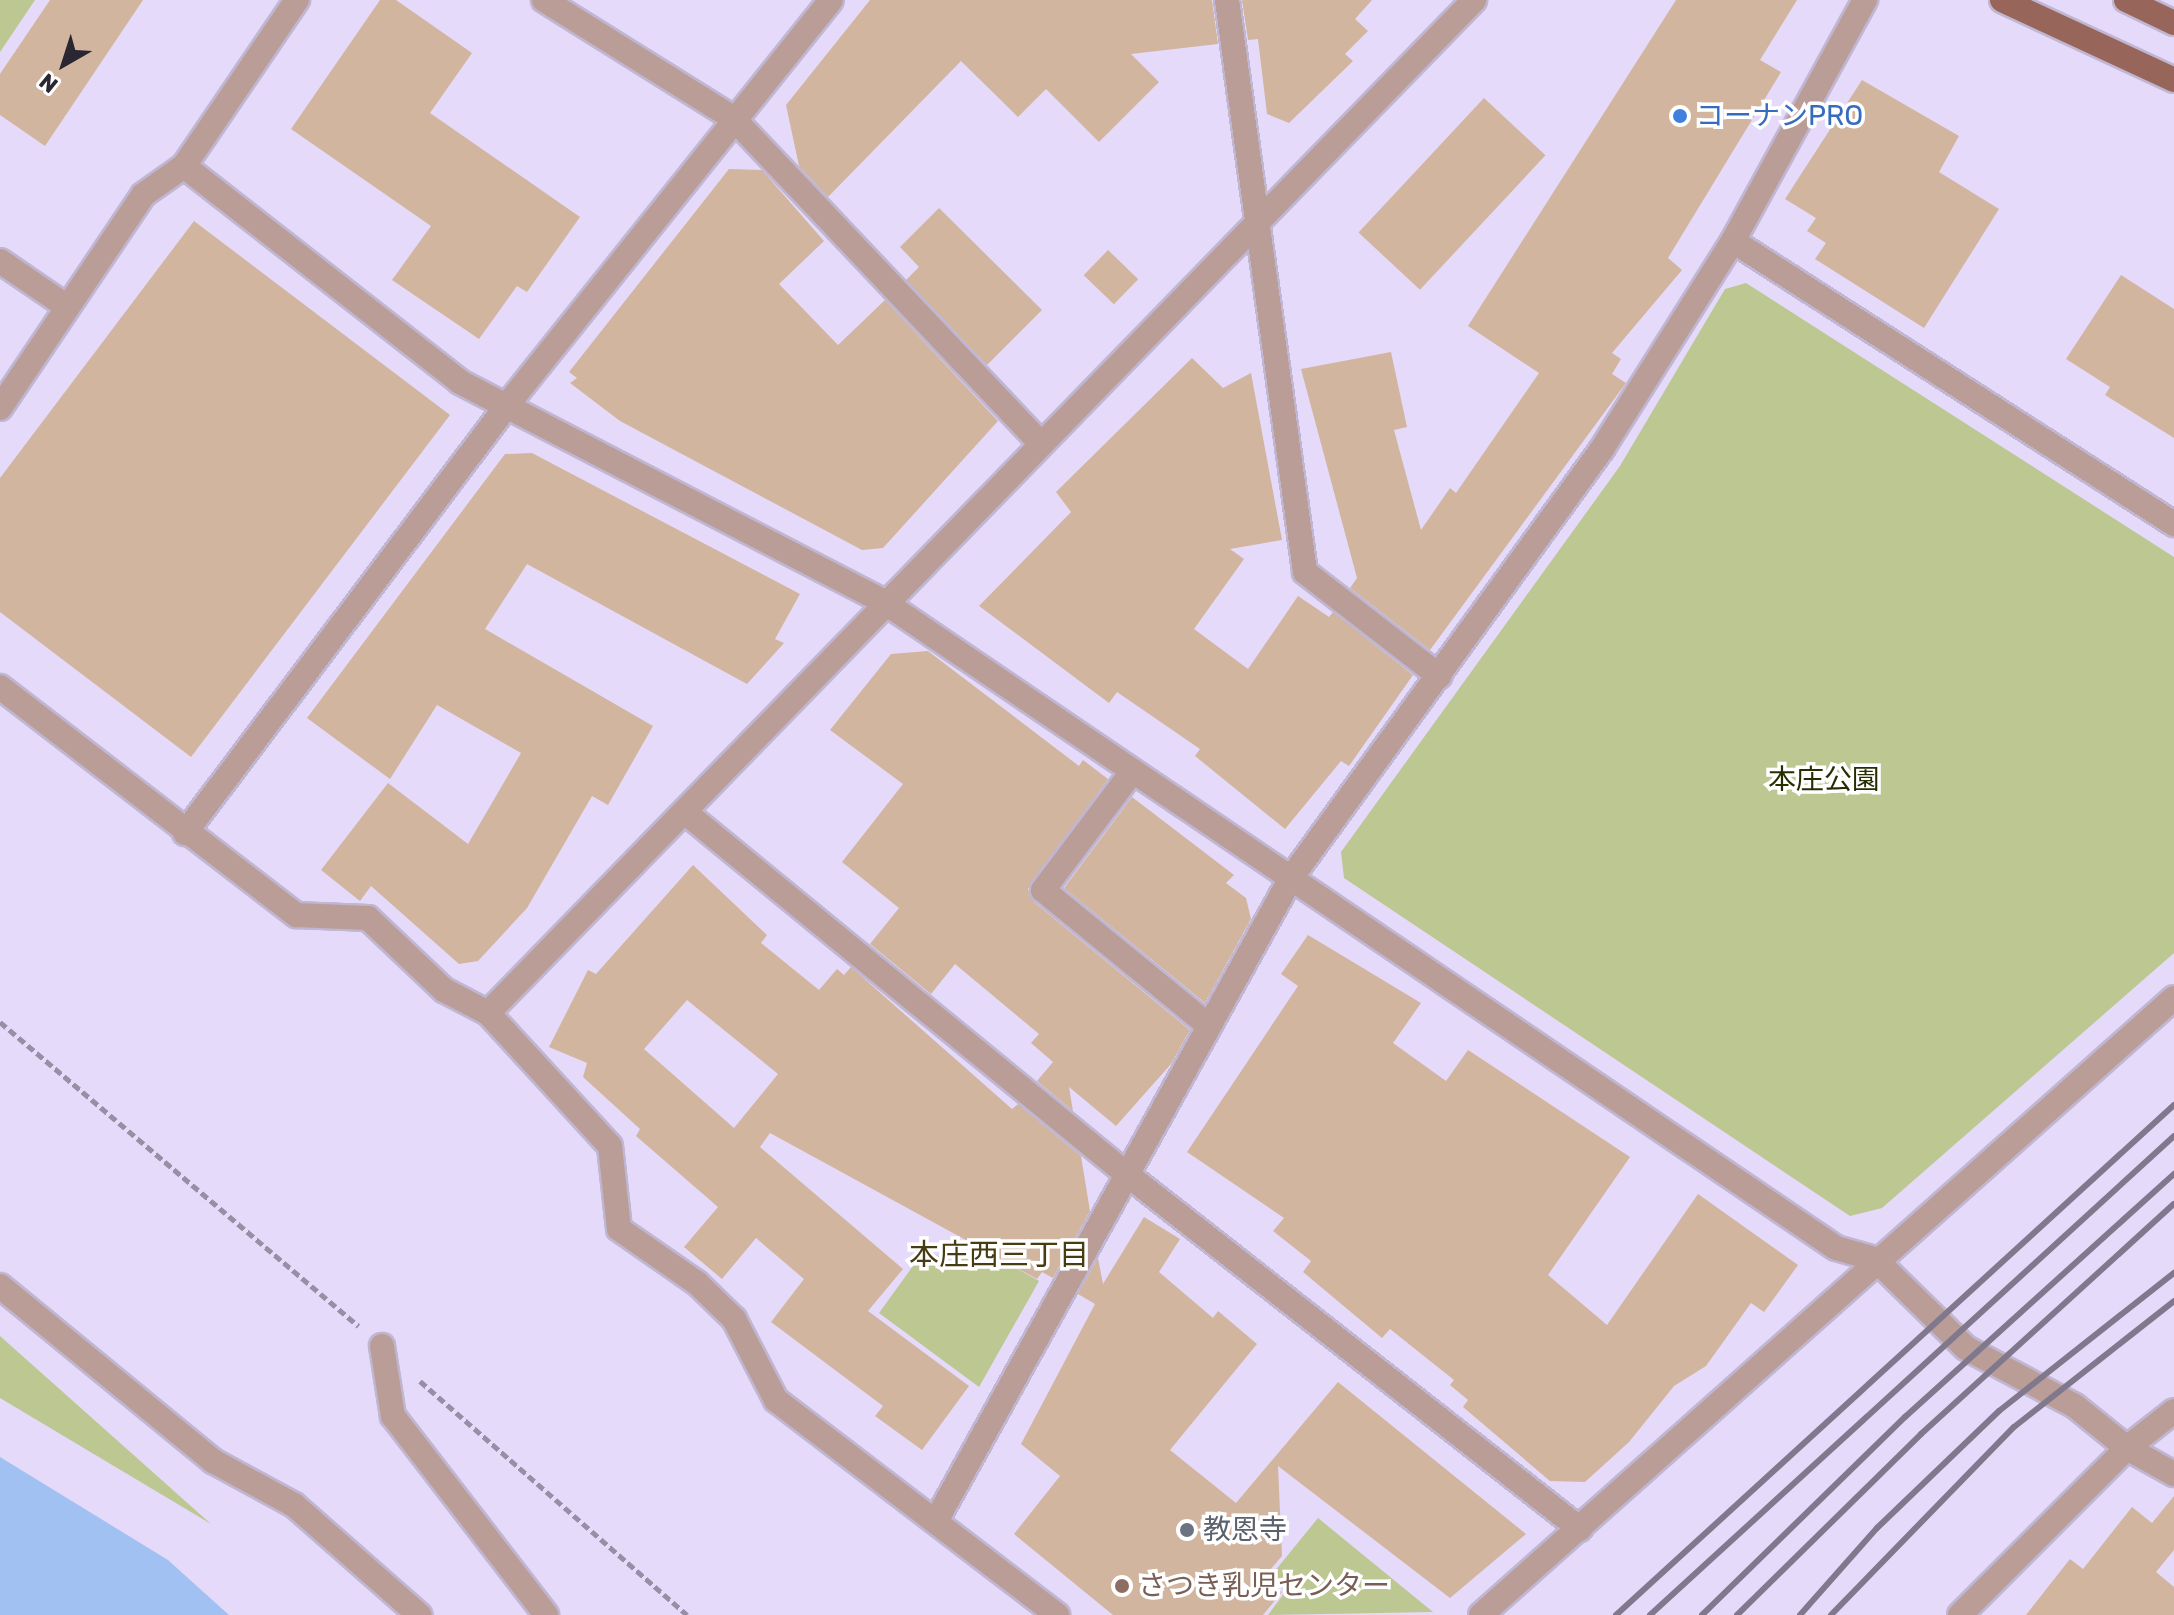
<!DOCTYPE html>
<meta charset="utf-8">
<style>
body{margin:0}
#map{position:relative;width:2174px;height:1615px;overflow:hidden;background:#e5dafa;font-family:Rubik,"Noto Sans JP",sans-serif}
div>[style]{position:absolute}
.green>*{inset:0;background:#bcc792}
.water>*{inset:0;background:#a1c1f3}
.building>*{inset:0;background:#d1b59f;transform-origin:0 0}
.path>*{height:5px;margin-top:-2.5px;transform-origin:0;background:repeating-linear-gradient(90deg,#978fa6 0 8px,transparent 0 12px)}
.roads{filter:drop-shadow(2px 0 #c0b6d2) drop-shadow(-2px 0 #c0b6d2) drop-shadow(0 2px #c0b6d2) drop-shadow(0 -2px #c0b6d2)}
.minor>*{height:24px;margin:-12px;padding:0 12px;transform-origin:12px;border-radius:12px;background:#ba9d96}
.major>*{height:24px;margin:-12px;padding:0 12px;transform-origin:12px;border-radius:12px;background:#976559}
.rail>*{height:6px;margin:-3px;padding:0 3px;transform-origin:3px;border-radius:3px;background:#80798e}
.dots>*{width:22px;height:22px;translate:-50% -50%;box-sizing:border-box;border:4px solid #fff;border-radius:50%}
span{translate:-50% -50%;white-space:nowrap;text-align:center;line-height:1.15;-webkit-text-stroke:7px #fff;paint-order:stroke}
.shop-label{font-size:28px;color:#366cbe}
.left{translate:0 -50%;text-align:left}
.park-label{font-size:28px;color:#282e00}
.worship-label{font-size:28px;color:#5b616d}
.education-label{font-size:28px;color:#785e54}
.neighbourhood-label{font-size:30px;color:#473b12}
.north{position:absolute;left:24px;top:24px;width:80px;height:80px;-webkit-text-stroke:6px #fff;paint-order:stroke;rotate:219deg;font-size:22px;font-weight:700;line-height:32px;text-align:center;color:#2a2632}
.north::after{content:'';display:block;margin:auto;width:28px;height:36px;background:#2a2632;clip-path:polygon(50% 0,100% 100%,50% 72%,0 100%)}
</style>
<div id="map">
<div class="green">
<i style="clip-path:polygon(0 0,35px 0,0 52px)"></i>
<i style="clip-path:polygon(1746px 283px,2174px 557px,2174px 953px,1882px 1208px,1850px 1216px,1344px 878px,1341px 852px,1620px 466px,1725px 289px)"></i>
<i style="clip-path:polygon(970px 1242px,1039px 1281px,979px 1387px,879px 1313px,926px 1248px,955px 1267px)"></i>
<i style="clip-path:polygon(0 1336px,211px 1524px,0 1398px)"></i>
<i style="clip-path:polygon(1318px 1518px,1433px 1612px,1268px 1615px,1286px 1591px,1270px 1577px)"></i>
</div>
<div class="water">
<i style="clip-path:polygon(0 1457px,168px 1560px,229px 1615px,0 1615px)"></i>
</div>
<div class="building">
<i style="clip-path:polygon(50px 0,143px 0,45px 146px,0 115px,0 74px)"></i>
<i style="clip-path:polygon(380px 0,396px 0,472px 53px,430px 113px,580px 217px,527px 292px,517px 286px,479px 339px,392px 280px,431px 226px,291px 129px)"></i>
<i style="clip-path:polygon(870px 0,1212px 0,1218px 44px,1131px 54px,1159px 82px,1099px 142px,1046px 89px,1018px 117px,961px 61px,828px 197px,799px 166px,786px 105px)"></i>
<i style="clip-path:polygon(1242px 0,1372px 0,1355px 19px,1368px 31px,1345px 54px,1353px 61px,1289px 123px,1267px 114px,1258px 39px,1248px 40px)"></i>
<i style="clip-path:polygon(1676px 0,1797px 0,1760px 60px,1781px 72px,1668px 258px,1682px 270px,1612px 353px,1621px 359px,1612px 374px,1626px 383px,1430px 650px,1350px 588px,1357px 578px,1301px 369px,1391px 352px,1407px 427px,1394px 430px,1421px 530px,1450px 488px,1456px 493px,1539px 373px,1468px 326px)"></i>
<i style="clip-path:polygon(1862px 80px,1959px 136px,1939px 172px,1999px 209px,1924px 328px,1815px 259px,1826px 243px,1807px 231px,1816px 218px,1785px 199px)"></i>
<i style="left:1484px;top:98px;width:84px;height:184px;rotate:43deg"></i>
<i style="clip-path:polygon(729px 169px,762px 170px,824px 241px,779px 284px,838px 345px,885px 300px,998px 421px,883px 548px,862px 550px,620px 421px,570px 383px,577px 378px,569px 372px)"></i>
<i style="clip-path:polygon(939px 208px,1042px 310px,987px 365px,906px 280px,919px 267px,900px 247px)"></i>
<i style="clip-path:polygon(194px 221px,450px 415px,191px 757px,0 612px,0 478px)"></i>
<i style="left:1108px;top:250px;width:42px;height:35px;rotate:44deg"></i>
<i style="clip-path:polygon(2121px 275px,2174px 309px,2174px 438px,2105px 395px,2110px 387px,2066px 359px)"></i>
<i style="clip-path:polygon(1192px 358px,1223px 388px,1251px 373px,1282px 540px,1230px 549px,1244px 559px,1194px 629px,1248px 669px,1298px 596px,1329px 617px,1333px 612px,1413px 675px,1349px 766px,1341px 761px,1285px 829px,1195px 756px,1200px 749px,1117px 692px,1109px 703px,979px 606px,1071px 512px,1056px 492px)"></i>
<i style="clip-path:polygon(532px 453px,800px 594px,775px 639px,784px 643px,747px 684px,527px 564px,485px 629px,653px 726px,608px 805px,592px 796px,527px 908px,478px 961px,459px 964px,371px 886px,360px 901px,321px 870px,388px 783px,468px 844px,521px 753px,437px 705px,390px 779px,307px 718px,505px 454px)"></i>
<i style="clip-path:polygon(928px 651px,1079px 766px,1083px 760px,1108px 779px,1028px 889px,1034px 902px,1190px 1030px,1171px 1064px,1116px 1126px,1069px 1087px,1073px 1111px,1037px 1081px,1053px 1062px,1031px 1043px,1039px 1034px,955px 964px,931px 994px,870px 944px,899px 908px,842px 862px,903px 784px,830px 730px,891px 654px)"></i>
<i style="clip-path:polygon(1132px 797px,1234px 875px,1226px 883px,1246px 898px,1251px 919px,1205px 1003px,1064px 888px)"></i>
<i style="clip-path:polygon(evenodd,693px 865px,767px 935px,761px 943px,819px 990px,837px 969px,844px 975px,851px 967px,1012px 1109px,1018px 1104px,1081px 1156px,1090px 1211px,1053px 1278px,1042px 1272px,1037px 1279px,770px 1133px,760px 1147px,903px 1269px,868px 1311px,969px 1386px,922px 1450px,875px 1416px,883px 1406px,771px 1322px,804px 1279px,756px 1238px,722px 1279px,684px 1247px,718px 1207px,636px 1136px,640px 1129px,583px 1077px,587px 1063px,549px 1047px,588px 970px,596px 974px,693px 865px,687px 1000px,778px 1074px,734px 1128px,644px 1049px,687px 1000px)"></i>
<i style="clip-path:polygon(1308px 935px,1421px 1003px,1393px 1043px,1446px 1081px,1468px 1050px,1630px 1157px,1548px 1275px,1607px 1325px,1698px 1194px,1798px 1265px,1764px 1312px,1751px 1303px,1706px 1366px,1674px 1386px,1629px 1442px,1585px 1482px,1550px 1481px,1463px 1407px,1468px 1400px,1450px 1385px,1454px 1380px,1390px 1329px,1382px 1338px,1303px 1272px,1311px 1261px,1273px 1231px,1284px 1218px,1187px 1152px,1298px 986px,1281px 974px)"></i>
<i style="clip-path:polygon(1144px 1217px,1180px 1239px,1159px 1272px,1213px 1318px,1218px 1311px,1257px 1344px,1170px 1450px,1236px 1503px,1338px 1382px,1526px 1534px,1450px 1598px,1278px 1466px,1282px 1556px,1264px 1577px,1282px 1592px,1263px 1615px,1113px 1615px,1014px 1534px,1060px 1476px,1021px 1444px,1095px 1304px,1078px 1294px,1098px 1258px,1103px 1284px)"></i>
<i style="clip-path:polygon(2174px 1496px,2174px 1550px,2156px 1572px,2174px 1587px,2174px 1615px,2026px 1615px,2070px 1559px,2083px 1569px,2132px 1507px,2152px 1523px)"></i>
</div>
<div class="path">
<i style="left:0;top:1022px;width:470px;rotate:40.3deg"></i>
<i style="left:420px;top:1381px;width:355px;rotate:41.2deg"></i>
</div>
<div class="roads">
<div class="minor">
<i style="left:544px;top:0;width:223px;rotate:32deg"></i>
<i style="left:733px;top:118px;width:448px;rotate:46.6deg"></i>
<i style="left:1227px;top:0;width:577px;rotate:82.23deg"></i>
<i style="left:1305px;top:572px;width:170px;rotate:37.8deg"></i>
<i style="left:184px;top:166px;width:201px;rotate:-55.8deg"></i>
<i style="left:1733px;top:241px;width:524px;rotate:32.69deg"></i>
<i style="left:0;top:261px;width:80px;rotate:34.3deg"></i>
<i style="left:0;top:408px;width:257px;rotate:-56.1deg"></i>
<i style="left:143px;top:195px;width:50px;rotate:-35.3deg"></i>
<i style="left:184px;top:166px;width:350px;rotate:38deg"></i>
<i style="left:460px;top:382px;width:478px;rotate:27.4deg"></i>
<i style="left:884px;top:602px;width:1150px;rotate:34.16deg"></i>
<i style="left:1836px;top:1248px;width:41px;rotate:15.8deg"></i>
<i style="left:1875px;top:1259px;width:127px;rotate:44.4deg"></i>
<i style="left:1966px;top:1348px;width:123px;rotate:28deg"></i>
<i style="left:2075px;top:1406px;width:67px;rotate:38.9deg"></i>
<i style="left:2127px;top:1448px;width:54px;rotate:29deg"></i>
<i style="left:0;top:687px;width:374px;rotate:37.6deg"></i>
<i style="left:296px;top:915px;width:72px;rotate:2.4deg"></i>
<i style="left:368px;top:918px;width:105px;rotate:43.5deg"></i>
<i style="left:444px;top:990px;width:50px;rotate:27.6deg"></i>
<i style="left:488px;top:1013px;width:180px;rotate:47.5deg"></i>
<i style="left:610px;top:1146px;width:83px;rotate:83.8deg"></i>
<i style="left:619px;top:1229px;width:95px;rotate:34.7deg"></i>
<i style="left:697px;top:1283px;width:52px;rotate:44.2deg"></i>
<i style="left:734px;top:1319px;width:91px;rotate:62.6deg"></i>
<i style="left:776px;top:1400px;width:354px;rotate:37.4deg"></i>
<i style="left:1132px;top:772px;width:148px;rotate:127deg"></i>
<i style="left:1043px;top:890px;width:215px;rotate:39.3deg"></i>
<i style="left:686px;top:813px;width:566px;rotate:39.34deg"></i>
<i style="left:1124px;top:1172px;width:579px;rotate:38.06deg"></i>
<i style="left:185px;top:833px;width:537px;rotate:-53.02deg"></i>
<i style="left:508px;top:404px;width:517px;rotate:-51.36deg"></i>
<i style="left:488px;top:1013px;width:1414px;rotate:-45.77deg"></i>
<i style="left:0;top:1286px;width:276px;rotate:39.4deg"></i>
<i style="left:213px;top:1461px;width:92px;rotate:28.5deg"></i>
<i style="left:294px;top:1505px;width:167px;rotate:41.3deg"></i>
<i style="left:382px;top:1346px;width:71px;rotate:81.1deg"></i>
<i style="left:393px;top:1416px;width:251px;rotate:52.4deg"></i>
<i style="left:937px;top:1519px;width:732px;rotate:-61.09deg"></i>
<i style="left:1291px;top:878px;width:530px;rotate:-54.06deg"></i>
<i style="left:1602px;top:449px;width:246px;rotate:-57.8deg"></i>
<i style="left:1733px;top:241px;width:275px;rotate:-61.3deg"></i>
<i style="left:1481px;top:1615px;width:928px;rotate:-41.68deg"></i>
<i style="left:1960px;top:1615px;width:236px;rotate:-45deg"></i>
<i style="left:2127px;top:1448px;width:60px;rotate:-38.2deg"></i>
</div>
<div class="major">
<i style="left:2002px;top:0;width:190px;rotate:24.9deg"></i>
<i style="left:2126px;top:0;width:53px;rotate:25.6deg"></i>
</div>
</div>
<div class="rail">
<i style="left:1616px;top:1615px;width:756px;rotate:-42.43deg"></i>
<i style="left:1650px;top:1615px;width:710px;rotate:-42.43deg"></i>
<i style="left:1702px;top:1615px;width:284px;rotate:-44.3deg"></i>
<i style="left:1905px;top:1417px;width:363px;rotate:-42.1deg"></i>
<i style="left:1737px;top:1615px;width:258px;rotate:-44.5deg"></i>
<i style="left:1921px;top:1434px;width:342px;rotate:-42.3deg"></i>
<i style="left:1800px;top:1615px;width:116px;rotate:-48.5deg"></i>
<i style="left:1877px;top:1528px;width:169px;rotate:-43.8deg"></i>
<i style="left:1999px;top:1411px;width:223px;rotate:-38.3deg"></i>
<i style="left:1831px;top:1615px;width:262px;rotate:-45.8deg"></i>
<i style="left:2014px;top:1427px;width:204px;rotate:-38.2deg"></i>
</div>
<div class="dots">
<i style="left:1680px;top:116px;background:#3f7fe0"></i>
<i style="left:1187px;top:1530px;background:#6b7280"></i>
<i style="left:1122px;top:1586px;background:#8d6e63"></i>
</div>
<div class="shop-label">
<span class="left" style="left:1696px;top:116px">コーナンPRO</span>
</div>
<div class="park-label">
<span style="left:1824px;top:780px">本庄公園</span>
</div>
<div class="worship-label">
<span class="left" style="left:1203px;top:1530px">教恩寺</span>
</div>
<div class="education-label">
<span class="left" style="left:1138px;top:1586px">さつき乳児センター</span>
</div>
<div class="neighbourhood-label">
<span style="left:999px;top:1255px">本庄西三丁目</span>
</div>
<div class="north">N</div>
</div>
